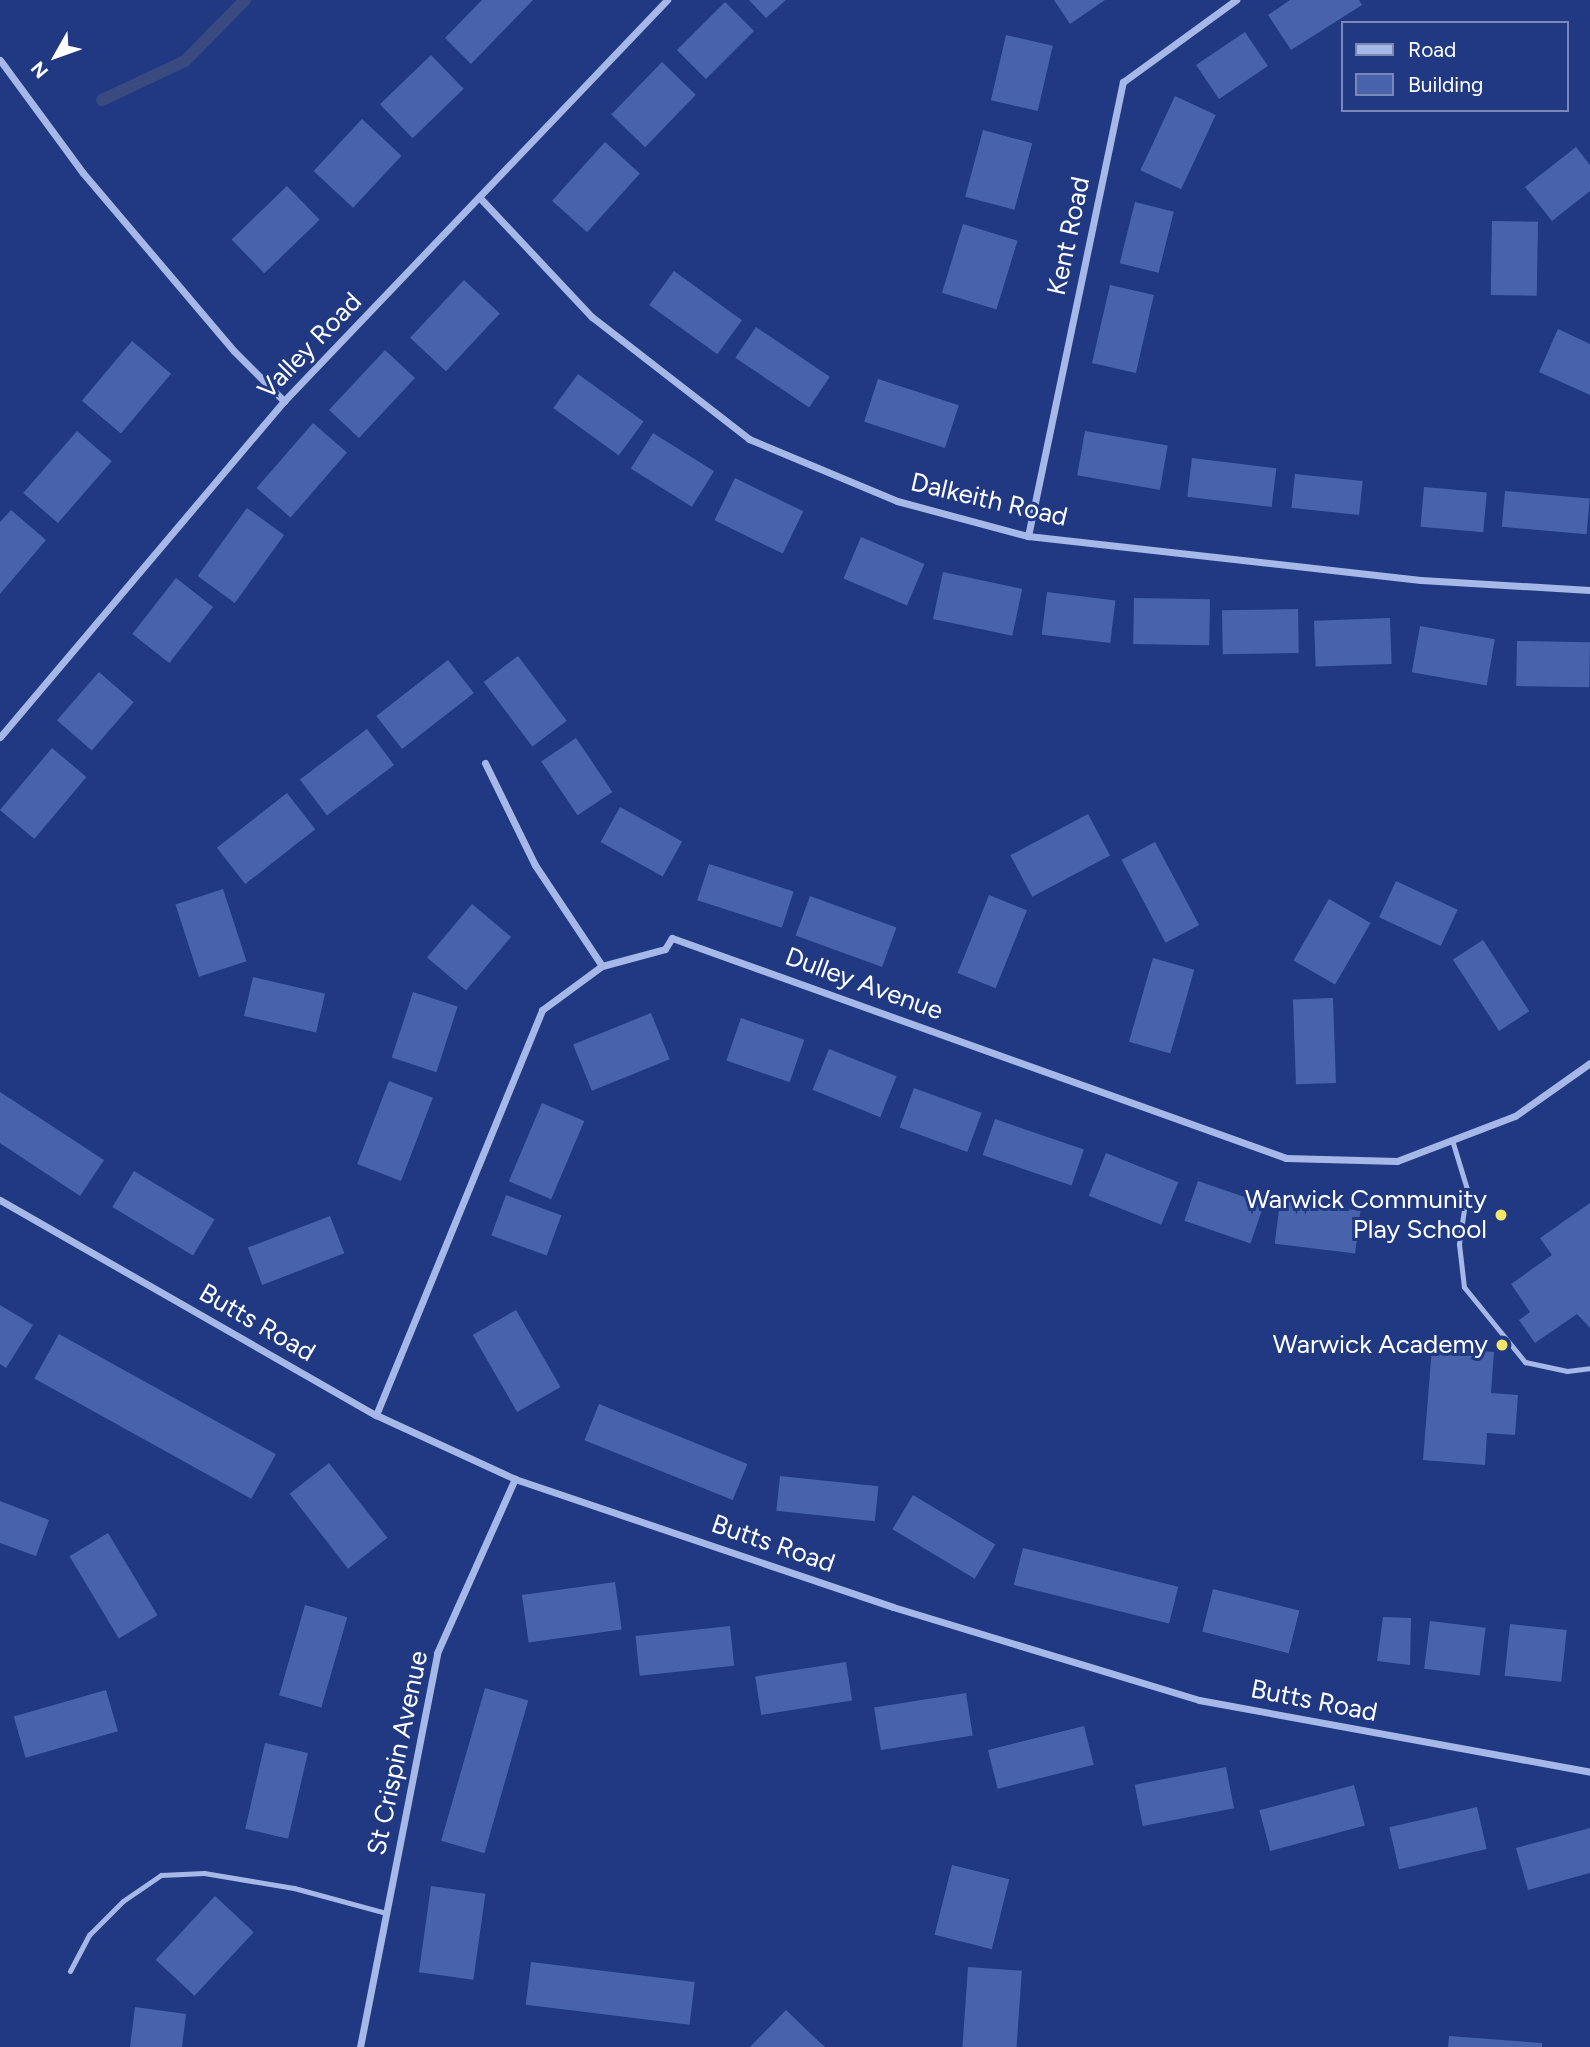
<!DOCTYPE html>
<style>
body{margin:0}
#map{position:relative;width:1590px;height:2047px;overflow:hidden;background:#203982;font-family:Figtree,sans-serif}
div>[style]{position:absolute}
.stream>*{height:12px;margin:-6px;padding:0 6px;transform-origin:6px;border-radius:6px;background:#384a80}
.building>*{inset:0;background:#4862ab;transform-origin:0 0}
.service>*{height:5px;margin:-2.5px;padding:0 2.5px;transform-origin:2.5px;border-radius:2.5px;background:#a6b8e8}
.minor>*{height:7px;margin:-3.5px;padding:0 3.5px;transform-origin:3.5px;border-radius:3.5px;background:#a6b8e8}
.dots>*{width:19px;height:19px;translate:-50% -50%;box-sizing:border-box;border:4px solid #203982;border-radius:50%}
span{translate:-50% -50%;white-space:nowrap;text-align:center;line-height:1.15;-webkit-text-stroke:6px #203982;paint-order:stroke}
.street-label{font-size:26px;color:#fff}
.poi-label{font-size:26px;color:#fff}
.right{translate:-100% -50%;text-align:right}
.legend{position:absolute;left:1341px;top:21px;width:228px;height:91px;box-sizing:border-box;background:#203982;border:2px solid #7988b4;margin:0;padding:9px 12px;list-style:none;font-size:21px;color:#fff}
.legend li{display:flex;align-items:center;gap:14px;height:35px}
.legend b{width:35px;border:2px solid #7988b4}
.north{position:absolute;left:21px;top:21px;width:70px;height:70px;-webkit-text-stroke:5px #203982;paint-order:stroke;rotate:230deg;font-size:19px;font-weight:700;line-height:28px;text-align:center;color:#fff}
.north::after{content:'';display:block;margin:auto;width:24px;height:32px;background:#fff;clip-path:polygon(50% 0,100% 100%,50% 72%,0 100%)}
</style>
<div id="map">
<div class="stream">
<i style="left:102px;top:100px;width:92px;rotate:-25.2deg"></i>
<i style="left:185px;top:61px;width:86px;rotate:-45.5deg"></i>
</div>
<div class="building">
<i style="clip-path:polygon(482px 0,533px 0,471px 64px,445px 38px)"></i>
<i style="clip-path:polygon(749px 0,786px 0,766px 18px)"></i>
<i style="clip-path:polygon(1054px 0,1105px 0,1070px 24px)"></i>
<i style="clip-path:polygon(1290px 0,1359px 0,1362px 5px,1291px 50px,1268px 15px)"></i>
<i style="left:725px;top:2px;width:41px;height:68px;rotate:45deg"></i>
<i style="left:1245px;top:32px;width:41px;height:59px;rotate:56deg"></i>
<i style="left:1006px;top:35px;width:48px;height:67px;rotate:13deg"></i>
<i style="left:431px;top:55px;width:47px;height:71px;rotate:46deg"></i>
<i style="left:662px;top:62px;width:47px;height:73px;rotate:44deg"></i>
<i style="left:1175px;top:96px;width:45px;height:82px;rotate:25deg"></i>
<i style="left:362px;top:119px;width:54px;height:71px;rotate:43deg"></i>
<i style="left:983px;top:130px;width:51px;height:69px;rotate:15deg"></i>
<i style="left:605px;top:142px;width:47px;height:79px;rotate:42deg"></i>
<i style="clip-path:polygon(1576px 147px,1590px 165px,1590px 191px,1552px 221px,1525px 187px)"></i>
<i style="left:287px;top:186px;width:47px;height:77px;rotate:46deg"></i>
<i style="left:1135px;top:202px;width:40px;height:63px;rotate:14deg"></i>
<i style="left:1492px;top:221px;width:46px;height:74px;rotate:1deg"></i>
<i style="left:963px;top:224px;width:57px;height:72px;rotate:17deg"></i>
<i style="left:674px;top:271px;width:84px;height:42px;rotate:36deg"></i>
<i style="left:464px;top:280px;width:49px;height:79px;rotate:43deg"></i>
<i style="left:1110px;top:285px;width:45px;height:80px;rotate:13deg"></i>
<i style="left:756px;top:327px;width:89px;height:37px;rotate:34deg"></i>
<i style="clip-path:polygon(1558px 329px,1590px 344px,1590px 395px,1539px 372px)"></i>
<i style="left:132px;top:341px;width:51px;height:78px;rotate:40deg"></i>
<i style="left:385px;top:350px;width:41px;height:82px;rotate:43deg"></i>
<i style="left:578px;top:374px;width:81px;height:42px;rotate:36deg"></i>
<i style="left:878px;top:379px;width:85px;height:45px;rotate:18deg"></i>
<i style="left:313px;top:423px;width:45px;height:86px;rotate:41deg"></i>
<i style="left:77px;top:431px;width:46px;height:82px;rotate:41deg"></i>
<i style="left:1085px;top:431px;width:84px;height:45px;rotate:10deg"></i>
<i style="left:653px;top:433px;width:72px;height:42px;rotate:32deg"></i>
<i style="left:1192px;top:458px;width:85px;height:39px;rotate:7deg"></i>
<i style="left:1295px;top:474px;width:68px;height:34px;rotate:6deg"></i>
<i style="left:735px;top:478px;width:76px;height:47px;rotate:26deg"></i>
<i style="left:1424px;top:487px;width:63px;height:40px;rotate:5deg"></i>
<i style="left:1505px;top:491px;width:85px;height:36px;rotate:5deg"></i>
<i style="left:247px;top:508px;width:46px;height:84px;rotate:36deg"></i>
<i style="clip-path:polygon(11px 510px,46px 540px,0 594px,0 522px)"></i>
<i style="left:861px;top:537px;width:69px;height:45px;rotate:23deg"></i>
<i style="left:943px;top:572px;width:81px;height:48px;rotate:12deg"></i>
<i style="left:176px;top:578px;width:47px;height:71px;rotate:38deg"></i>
<i style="left:1047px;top:592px;width:69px;height:43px;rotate:7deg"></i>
<i style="left:1134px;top:598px;width:76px;height:46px;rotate:1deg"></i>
<i style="left:1298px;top:609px;width:44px;height:76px;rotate:89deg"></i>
<i style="left:1390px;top:618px;width:46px;height:76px;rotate:88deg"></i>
<i style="left:1420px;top:626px;width:76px;height:47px;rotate:10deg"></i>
<i style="left:1517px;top:641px;width:73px;height:45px;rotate:1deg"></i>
<i style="left:518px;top:656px;width:81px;height:43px;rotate:53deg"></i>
<i style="left:448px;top:660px;width:42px;height:91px;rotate:52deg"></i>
<i style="left:99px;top:672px;width:46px;height:64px;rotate:41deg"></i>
<i style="left:367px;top:729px;width:45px;height:84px;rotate:53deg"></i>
<i style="left:576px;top:738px;width:65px;height:42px;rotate:56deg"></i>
<i style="left:52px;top:748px;width:45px;height:81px;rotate:40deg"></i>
<i style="left:287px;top:793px;width:46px;height:89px;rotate:52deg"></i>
<i style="left:620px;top:807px;width:71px;height:40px;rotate:29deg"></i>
<i style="left:1088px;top:814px;width:47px;height:88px;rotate:62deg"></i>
<i style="left:1155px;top:842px;width:94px;height:38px;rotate:62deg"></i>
<i style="left:709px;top:864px;width:89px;height:38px;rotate:18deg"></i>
<i style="left:1396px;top:881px;width:68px;height:40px;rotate:25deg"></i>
<i style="left:223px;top:889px;width:76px;height:50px;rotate:72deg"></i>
<i style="left:989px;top:895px;width:41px;height:84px;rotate:22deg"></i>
<i style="left:810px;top:896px;width:92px;height:42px;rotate:20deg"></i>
<i style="left:1329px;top:899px;width:48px;height:71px;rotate:30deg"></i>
<i style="left:472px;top:904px;width:51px;height:70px;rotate:40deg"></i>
<i style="left:1483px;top:940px;width:85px;height:36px;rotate:57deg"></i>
<i style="left:1153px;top:958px;width:43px;height:87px;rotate:16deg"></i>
<i style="left:253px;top:977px;width:74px;height:40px;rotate:13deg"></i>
<i style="left:413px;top:992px;width:47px;height:69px;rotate:18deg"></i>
<i style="left:1333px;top:998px;width:85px;height:40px;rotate:88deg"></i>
<i style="left:651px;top:1013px;width:50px;height:84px;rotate:68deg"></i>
<i style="left:741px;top:1018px;width:67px;height:45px;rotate:19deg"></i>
<i style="left:829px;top:1049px;width:73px;height:44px;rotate:22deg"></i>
<i style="left:389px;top:1081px;width:47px;height:89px;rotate:21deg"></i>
<i style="left:914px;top:1088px;width:72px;height:42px;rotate:20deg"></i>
<i style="clip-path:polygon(0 1092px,104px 1160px,80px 1196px,0 1143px)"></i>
<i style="left:542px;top:1103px;width:46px;height:85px;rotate:23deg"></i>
<i style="left:995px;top:1119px;width:94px;height:38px;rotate:19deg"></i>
<i style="left:1106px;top:1153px;width:78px;height:46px;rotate:22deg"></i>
<i style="left:134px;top:1171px;width:94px;height:42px;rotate:31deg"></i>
<i style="left:1198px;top:1181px;width:70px;height:42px;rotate:19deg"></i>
<i style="left:506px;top:1195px;width:59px;height:43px;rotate:20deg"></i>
<i style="left:1280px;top:1201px;width:81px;height:43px;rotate:7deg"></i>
<i style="clip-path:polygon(1590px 1203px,1590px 1328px,1577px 1314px,1535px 1343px,1519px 1320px,1530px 1312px,1511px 1284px,1552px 1255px,1540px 1238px)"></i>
<i style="left:330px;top:1216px;width:40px;height:88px;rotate:69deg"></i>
<i style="clip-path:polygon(0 1305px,33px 1325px,6px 1368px,0 1364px)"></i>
<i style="left:516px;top:1310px;width:89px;height:50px;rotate:60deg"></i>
<i style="left:59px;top:1334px;width:248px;height:51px;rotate:29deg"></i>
<i style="clip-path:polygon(1432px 1347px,1494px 1352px,1491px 1393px,1518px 1395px,1515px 1435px,1487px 1433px,1485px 1465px,1423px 1460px)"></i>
<i style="left:599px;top:1404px;width:160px;height:39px;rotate:22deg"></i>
<i style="left:329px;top:1463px;width:95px;height:50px;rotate:52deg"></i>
<i style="left:780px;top:1476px;width:99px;height:35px;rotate:6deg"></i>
<i style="left:913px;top:1495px;width:96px;height:40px;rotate:31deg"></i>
<i style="clip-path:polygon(0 1501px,49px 1520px,36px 1556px,0 1543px)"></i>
<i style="left:108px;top:1533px;width:96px;height:45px;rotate:59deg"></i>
<i style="left:1023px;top:1548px;width:160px;height:38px;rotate:14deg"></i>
<i style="left:615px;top:1582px;width:48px;height:94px;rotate:82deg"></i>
<i style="left:1213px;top:1589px;width:89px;height:44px;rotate:14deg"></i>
<i style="left:305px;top:1605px;width:44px;height:94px;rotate:16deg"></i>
<i style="clip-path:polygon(1383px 1617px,1411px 1618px,1410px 1665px,1377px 1661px)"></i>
<i style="left:1430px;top:1621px;width:56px;height:48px;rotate:7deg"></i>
<i style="left:1510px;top:1624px;width:57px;height:52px;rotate:6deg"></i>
<i style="left:730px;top:1626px;width:40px;height:95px;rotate:84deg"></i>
<i style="left:846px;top:1662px;width:39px;height:92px;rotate:81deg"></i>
<i style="left:485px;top:1688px;width:45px;height:159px;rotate:16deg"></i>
<i style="left:106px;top:1690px;width:43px;height:96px;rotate:74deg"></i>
<i style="left:966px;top:1693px;width:43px;height:93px;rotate:81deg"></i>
<i style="left:1084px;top:1726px;width:40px;height:99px;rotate:76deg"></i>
<i style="left:265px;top:1743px;width:44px;height:88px;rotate:13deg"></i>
<i style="left:1226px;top:1767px;width:42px;height:93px;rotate:79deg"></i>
<i style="left:1354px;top:1785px;width:42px;height:98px;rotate:75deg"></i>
<i style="left:1477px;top:1807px;width:43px;height:90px;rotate:77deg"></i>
<i style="clip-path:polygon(1590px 1828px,1590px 1873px,1528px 1890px,1516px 1848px)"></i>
<i style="left:952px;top:1865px;width:59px;height:72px;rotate:14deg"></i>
<i style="left:431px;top:1886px;width:55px;height:87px;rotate:8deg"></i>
<i style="left:215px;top:1896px;width:53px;height:87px;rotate:43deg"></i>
<i style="left:531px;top:1962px;width:165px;height:43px;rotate:7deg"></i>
<i style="left:968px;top:1967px;width:54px;height:80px;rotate:4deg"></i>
<i style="clip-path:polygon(135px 2007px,186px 2014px,182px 2047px,130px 2047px)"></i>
<i style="clip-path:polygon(786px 2010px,814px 2037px,825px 2047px,750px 2047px)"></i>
<i style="clip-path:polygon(1449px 2036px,1542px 2043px,1542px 2047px,1448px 2047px)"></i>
</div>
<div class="service">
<i style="left:1452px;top:1140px;width:51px;rotate:73deg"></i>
<i style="left:1467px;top:1189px;width:56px;rotate:98.3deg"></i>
<i style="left:1459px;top:1244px;width:43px;rotate:83.4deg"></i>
<i style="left:1464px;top:1287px;width:97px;rotate:50.9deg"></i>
<i style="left:1525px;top:1362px;width:43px;rotate:12.1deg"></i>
<i style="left:1567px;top:1371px;width:23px;rotate:-7deg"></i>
<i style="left:70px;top:1971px;width:41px;rotate:-62.2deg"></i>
<i style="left:89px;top:1935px;width:48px;rotate:-45deg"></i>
<i style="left:123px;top:1901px;width:46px;rotate:-34.4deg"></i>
<i style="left:161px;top:1875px;width:43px;rotate:-2.7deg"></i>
<i style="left:204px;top:1873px;width:91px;rotate:9.5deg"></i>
<i style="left:294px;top:1888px;width:95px;rotate:15.2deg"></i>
</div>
<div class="minor">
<i style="left:0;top:60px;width:140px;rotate:53.7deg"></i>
<i style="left:83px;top:173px;width:233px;rotate:49.7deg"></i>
<i style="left:234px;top:351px;width:71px;rotate:45deg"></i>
<i style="left:481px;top:199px;width:162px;rotate:46.8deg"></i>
<i style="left:592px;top:317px;width:199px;rotate:37.8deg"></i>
<i style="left:749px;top:439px;width:160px;rotate:22.7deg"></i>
<i style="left:897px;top:501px;width:136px;rotate:15deg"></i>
<i style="left:1028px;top:536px;width:395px;rotate:6.4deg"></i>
<i style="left:1421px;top:580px;width:169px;rotate:3.4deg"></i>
<i style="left:1028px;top:536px;width:464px;rotate:-78.2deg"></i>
<i style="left:1123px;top:82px;width:140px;rotate:-36deg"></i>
<i style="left:0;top:737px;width:440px;rotate:-49.8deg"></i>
<i style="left:284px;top:401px;width:555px;rotate:-46.32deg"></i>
<i style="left:485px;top:763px;width:114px;rotate:63.9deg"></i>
<i style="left:535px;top:865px;width:121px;rotate:56.4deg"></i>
<i style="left:0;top:1200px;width:433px;rotate:29.8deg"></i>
<i style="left:376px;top:1415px;width:153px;rotate:24.7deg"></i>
<i style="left:515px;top:1479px;width:399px;rotate:18.7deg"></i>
<i style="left:893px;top:1607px;width:320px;rotate:16.9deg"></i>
<i style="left:1199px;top:1700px;width:398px;rotate:10.4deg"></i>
<i style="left:376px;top:1415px;width:438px;rotate:-67.7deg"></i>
<i style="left:542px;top:1010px;width:74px;rotate:-36.3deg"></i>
<i style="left:602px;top:966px;width:65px;rotate:-15.1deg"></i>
<i style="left:665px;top:949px;width:13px;rotate:-58deg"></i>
<i style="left:672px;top:938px;width:652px;rotate:19.71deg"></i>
<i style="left:1286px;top:1158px;width:111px;rotate:1.5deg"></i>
<i style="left:1397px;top:1161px;width:126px;rotate:-20.9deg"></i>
<i style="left:1515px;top:1116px;width:92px;rotate:-35.2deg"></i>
<i style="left:360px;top:2047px;width:401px;rotate:-78.9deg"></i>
<i style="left:437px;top:1653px;width:191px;rotate:-65.9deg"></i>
</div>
<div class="dots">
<i style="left:1501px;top:1215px;background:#f6e667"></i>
<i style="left:1502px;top:1345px;background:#f6e667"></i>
</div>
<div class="street-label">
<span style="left:1069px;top:236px;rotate:-78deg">Kent Road</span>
<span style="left:310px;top:346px;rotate:-46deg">Valley Road</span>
<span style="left:989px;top:500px;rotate:13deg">Dalkeith Road</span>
<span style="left:864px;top:984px;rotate:20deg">Dulley Avenue</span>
<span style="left:257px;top:1323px;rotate:30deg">Butts Road</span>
<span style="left:773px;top:1544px;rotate:19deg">Butts Road</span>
<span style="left:1314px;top:1701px;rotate:11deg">Butts Road</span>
<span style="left:398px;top:1753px;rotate:-78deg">St Crispin Avenue</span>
</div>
<div class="poi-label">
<span class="right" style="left:1487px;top:1215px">Warwick Community<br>Play School</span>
<span class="right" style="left:1488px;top:1345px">Warwick Academy</span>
</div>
<ul class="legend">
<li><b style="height:9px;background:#a6b8e8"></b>Road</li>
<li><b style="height:19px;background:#4862ab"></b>Building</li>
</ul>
<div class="north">N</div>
</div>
